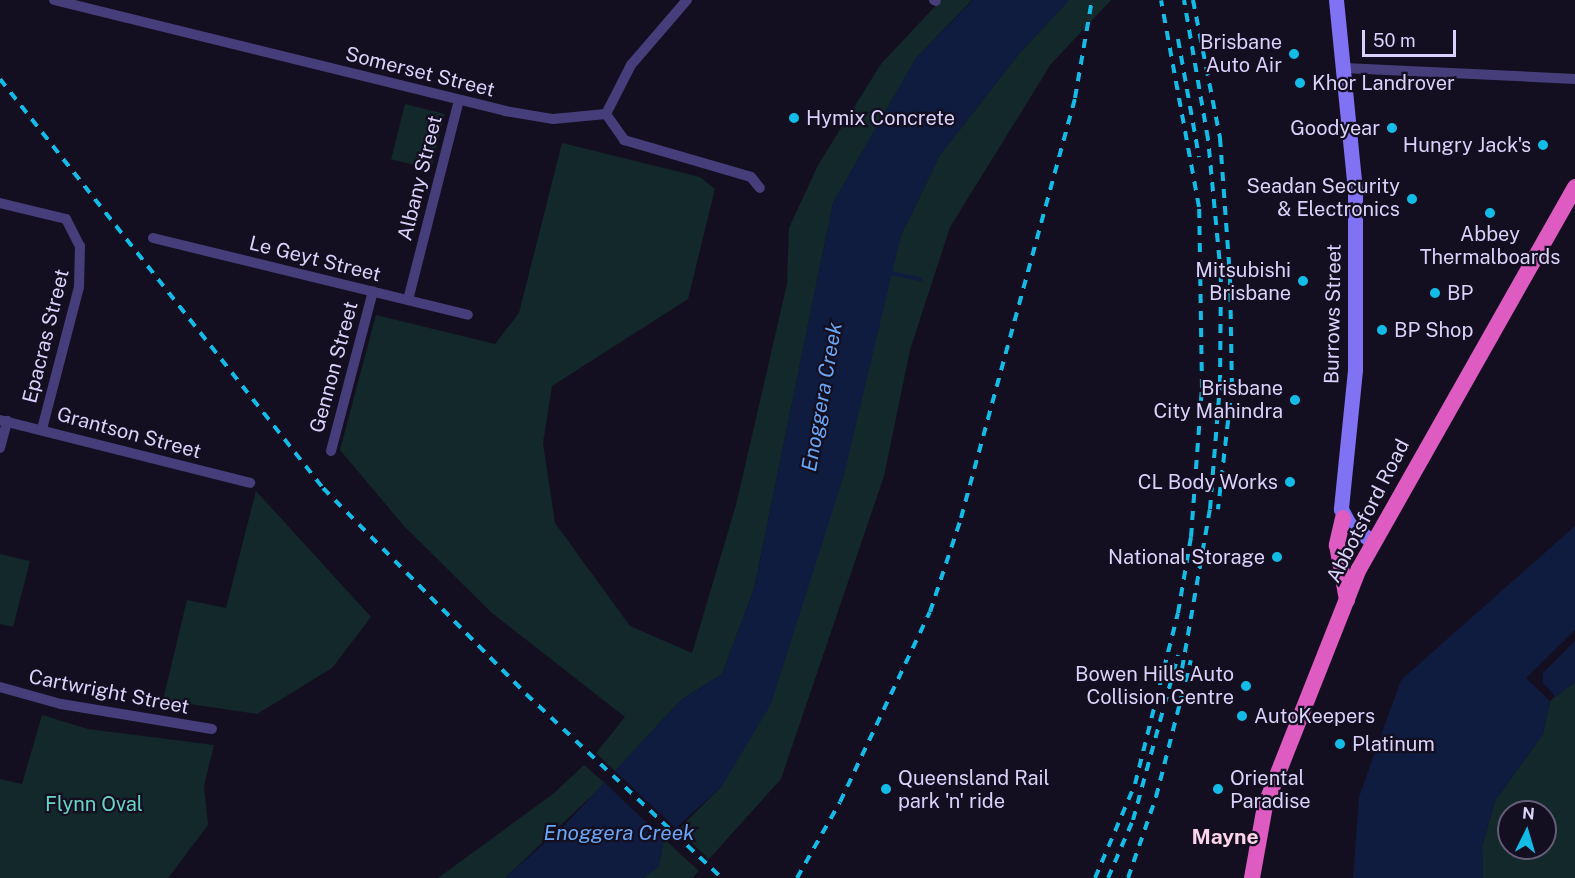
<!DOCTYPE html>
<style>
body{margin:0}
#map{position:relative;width:1575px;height:878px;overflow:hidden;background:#140f20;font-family:"Public Sans",sans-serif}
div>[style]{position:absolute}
.green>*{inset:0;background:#13282a;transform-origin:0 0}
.water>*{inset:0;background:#0f1c3f}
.pier>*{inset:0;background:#140f20}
.stream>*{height:4px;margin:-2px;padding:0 2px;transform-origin:2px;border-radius:2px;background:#0f1c3f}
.minor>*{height:10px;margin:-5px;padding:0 5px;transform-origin:5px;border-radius:5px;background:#463e7b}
.secondary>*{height:15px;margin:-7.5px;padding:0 7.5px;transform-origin:7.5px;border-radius:7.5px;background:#8171f3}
.trunk>*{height:16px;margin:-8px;padding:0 8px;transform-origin:8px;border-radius:8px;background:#de5cc2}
.rail>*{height:4px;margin-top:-2px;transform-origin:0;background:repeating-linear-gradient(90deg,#13bce6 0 9px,transparent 0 17px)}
.dots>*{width:16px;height:16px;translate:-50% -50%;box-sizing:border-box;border:3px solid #140f20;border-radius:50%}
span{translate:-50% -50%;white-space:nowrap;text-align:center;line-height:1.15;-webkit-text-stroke:4.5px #140f20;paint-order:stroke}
.poi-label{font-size:20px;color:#dbd2fb}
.right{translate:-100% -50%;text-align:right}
.left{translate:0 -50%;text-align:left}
.street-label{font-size:20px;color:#dbd2fb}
.park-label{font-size:20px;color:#64d5c4}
.water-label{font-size:21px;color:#69a5f3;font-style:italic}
.neighbourhood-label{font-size:21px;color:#fbd4e9;font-weight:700}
.north{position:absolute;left:1497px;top:800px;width:60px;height:60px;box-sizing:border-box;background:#140f20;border:2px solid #645d78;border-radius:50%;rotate:5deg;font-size:16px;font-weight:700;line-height:24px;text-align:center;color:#dbd2fb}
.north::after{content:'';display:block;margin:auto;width:21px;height:27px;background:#13bce6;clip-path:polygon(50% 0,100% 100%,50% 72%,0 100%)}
.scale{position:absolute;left:1362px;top:30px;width:94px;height:27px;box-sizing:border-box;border:3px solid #dbd2fb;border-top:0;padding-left:8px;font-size:18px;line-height:21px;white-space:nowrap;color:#dbd2fb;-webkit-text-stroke:4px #140f20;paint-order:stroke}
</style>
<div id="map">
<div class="green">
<i style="clip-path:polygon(941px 0,972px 0,916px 58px,833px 203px,754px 589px,722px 674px,681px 700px,615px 771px,596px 753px,625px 717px,492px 613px,404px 526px,340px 450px,376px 315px,495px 344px,519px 313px,562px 143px,700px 177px,715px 189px,688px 299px,552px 386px,543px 443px,555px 523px,630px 626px,692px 653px,736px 505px,787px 284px,789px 228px,818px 165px,881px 64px)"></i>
<i style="clip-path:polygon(1069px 0,1111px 0,1051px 64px,950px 227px,910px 350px,884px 476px,781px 779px,709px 859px,678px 830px,722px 786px,869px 354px,901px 235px,940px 155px,1018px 55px)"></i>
<i style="left:405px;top:104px;width:41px;height:57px;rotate:14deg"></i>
<i style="clip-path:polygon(256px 491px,371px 617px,332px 668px,257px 714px,163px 700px,187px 600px,226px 608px)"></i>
<i style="clip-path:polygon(0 554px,30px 561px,13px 627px,0 624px)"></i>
<i style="clip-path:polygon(evenodd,1575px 682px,1575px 878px,1483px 878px,1482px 847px,1495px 801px,1543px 734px,1550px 701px,1575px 682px,1509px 812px,1545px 812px,1545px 848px,1509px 848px,1509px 812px)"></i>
<i style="clip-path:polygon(42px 715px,88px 729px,214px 745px,204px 786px,208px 825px,168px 878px,0 878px,0 779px,22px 784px)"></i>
<i style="clip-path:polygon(584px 765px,605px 783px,505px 878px,438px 878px,553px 794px)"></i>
<i style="clip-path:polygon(664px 839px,699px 871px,692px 878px,642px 878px,658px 867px)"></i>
</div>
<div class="water">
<i style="clip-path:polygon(973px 0,1069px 0,1018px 55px,940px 155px,901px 235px,844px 475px,771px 704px,722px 786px,664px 839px,659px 867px,642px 878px,505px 878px,563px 827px,681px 700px,722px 674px,754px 589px,833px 203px,916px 58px)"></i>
<i style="clip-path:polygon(1575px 526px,1575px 682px,1550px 701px,1543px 734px,1495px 801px,1482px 847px,1483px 878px,1353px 878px,1359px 797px,1401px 680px)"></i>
</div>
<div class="pier">
<i style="clip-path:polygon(1575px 630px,1575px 641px,1543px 673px,1543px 683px,1555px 696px,1550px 701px,1526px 678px)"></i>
<i style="clip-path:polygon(613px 769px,615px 771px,680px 832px,666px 841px,605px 783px)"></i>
</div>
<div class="stream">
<i style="left:886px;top:272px;width:35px;rotate:12deg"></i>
</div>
<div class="minor">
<i style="left:54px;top:0;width:464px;rotate:13.8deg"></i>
<i style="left:505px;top:111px;width:49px;rotate:9.5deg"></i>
<i style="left:553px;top:119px;width:53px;rotate:-5.4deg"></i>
<i style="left:934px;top:0;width:2px;rotate:27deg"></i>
<i style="left:1344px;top:68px;width:231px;rotate:2.7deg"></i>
<i style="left:606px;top:114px;width:32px;rotate:55deg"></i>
<i style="left:624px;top:140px;width:132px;rotate:16.2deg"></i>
<i style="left:751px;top:177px;width:14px;rotate:51deg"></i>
<i style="left:606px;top:114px;width:55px;rotate:-63deg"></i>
<i style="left:631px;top:65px;width:86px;rotate:-49.3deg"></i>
<i style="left:0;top:203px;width:68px;rotate:13.6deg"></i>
<i style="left:66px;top:219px;width:30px;rotate:63deg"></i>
<i style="left:80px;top:246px;width:41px;rotate:91.4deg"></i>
<i style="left:79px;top:287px;width:147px;rotate:104.6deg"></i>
<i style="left:153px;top:238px;width:324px;rotate:13.7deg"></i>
<i style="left:408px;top:300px;width:206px;rotate:-75.7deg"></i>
<i style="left:0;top:420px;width:258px;rotate:14.1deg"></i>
<i style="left:0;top:448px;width:28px;rotate:-75deg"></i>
<i style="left:331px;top:451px;width:165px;rotate:-75.3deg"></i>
<i style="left:0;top:687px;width:63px;rotate:15.6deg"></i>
<i style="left:61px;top:704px;width:153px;rotate:9.4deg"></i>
</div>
<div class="secondary">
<i style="left:1336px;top:0;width:191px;rotate:84.3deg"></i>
<i style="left:1355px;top:190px;width:180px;rotate:90deg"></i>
<i style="left:1355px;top:370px;width:140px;rotate:95.8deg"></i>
<i style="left:1341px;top:509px;width:17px;rotate:62deg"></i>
<i style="left:1349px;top:524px;width:30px;rotate:37deg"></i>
</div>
<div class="trunk">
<i style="left:1343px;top:518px;width:28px;rotate:103deg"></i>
<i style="left:1337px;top:545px;width:56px;rotate:79.7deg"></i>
<i style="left:1252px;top:878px;width:73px;rotate:-79.8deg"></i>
<i style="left:1265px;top:806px;width:255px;rotate:-68.4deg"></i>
<i style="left:1359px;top:569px;width:439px;rotate:-60.5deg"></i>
</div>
<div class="rail">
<i style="left:1193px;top:0;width:141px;rotate:78.9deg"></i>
<i style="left:1220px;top:138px;width:138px;rotate:85.9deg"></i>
<i style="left:1230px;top:276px;width:110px;rotate:89deg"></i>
<i style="left:1232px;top:386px;width:124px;rotate:96.5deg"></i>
<i style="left:1178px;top:39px;width:120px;rotate:79.9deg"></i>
<i style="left:0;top:79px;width:521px;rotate:51.7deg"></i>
<i style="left:323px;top:488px;width:289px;rotate:45.4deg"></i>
<i style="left:526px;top:694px;width:269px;rotate:43.2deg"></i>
<i style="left:1182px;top:669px;width:162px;rotate:-80.1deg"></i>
<i style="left:1210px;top:509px;width:125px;rotate:-85.4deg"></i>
<i style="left:1220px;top:384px;width:108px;rotate:-89.5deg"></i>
<i style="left:1221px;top:276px;width:138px;rotate:-95.4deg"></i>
<i style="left:1208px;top:139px;width:141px;rotate:-99.8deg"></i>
<i style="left:797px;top:878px;width:87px;rotate:-60.5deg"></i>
<i style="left:840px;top:802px;width:210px;rotate:-64.7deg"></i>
<i style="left:930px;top:612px;width:99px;rotate:-71.7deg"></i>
<i style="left:961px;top:518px;width:435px;rotate:-74.8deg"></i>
<i style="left:1075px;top:98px;width:99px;rotate:-80.2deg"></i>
<i style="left:1095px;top:878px;width:102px;rotate:-66.9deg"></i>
<i style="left:1135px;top:784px;width:176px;rotate:-75.9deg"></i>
<i style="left:1178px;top:613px;width:77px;rotate:-80.3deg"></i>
<i style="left:1191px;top:537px;width:149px;rotate:-85.8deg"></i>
<i style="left:1202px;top:388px;width:181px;rotate:-90.9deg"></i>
<i style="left:1199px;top:207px;width:210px;rotate:-100.4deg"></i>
<i style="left:1108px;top:878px;width:63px;rotate:-66.7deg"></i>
<i style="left:1133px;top:820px;width:171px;rotate:-74.7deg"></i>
<i style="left:1128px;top:878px;width:86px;rotate:-70.9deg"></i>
<i style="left:1156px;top:797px;width:141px;rotate:-75.7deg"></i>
</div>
<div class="dots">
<i style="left:1294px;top:54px;background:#13bce6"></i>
<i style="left:1300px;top:83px;background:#13bce6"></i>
<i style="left:794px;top:118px;background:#13bce6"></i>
<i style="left:1392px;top:128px;background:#13bce6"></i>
<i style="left:1543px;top:145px;background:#13bce6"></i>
<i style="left:1412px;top:199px;background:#13bce6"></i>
<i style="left:1490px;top:213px;background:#13bce6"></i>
<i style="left:1303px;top:281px;background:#13bce6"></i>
<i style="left:1435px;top:293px;background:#13bce6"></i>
<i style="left:1382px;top:330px;background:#13bce6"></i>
<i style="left:1295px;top:400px;background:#13bce6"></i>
<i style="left:1290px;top:482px;background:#13bce6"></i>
<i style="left:1277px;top:557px;background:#13bce6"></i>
<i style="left:1246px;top:686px;background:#13bce6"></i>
<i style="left:1242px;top:716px;background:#13bce6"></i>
<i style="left:1340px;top:744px;background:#13bce6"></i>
<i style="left:886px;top:789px;background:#13bce6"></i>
<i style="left:1218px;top:789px;background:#13bce6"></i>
</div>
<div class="poi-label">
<span class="right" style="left:1282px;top:54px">Brisbane<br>Auto Air</span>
<span class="left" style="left:1312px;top:83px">Khor Landrover</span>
<span class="left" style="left:806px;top:118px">Hymix Concrete</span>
<span class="right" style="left:1380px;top:128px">Goodyear</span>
<span class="right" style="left:1531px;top:145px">Hungry Jack's</span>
<span class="right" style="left:1400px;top:198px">Seadan Security<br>&amp; Electronics</span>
<span style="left:1490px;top:246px">Abbey<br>Thermalboards</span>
<span class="right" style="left:1291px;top:282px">Mitsubishi<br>Brisbane</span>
<span class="left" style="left:1447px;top:293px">BP</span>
<span class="left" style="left:1394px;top:330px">BP Shop</span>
<span class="right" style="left:1283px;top:400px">Brisbane<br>City Mahindra</span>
<span class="right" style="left:1278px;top:482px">CL Body Works</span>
<span class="right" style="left:1265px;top:557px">National Storage</span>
<span class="right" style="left:1234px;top:686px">Bowen Hills Auto<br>Collision Centre</span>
<span class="left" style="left:1254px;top:716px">AutoKeepers</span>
<span class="left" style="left:1352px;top:744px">Platinum</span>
<span class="left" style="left:898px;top:790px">Queensland Rail<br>park 'n' ride</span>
<span class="left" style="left:1230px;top:790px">Oriental<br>Paradise</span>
</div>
<div class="street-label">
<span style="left:420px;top:72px;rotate:14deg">Somerset Street</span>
<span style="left:420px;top:178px;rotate:-76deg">Albany Street</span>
<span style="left:315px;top:259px;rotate:14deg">Le Geyt Street</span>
<span style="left:1333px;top:314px;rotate:-89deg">Burrows Street</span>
<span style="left:46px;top:336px;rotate:-76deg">Epacras Street</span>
<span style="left:334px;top:367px;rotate:-75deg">Gennon Street</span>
<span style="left:129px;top:433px;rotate:15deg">Grantson Street</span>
<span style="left:1368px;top:511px;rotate:-63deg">Abbotsford Road</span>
<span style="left:109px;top:692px;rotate:11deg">Cartwright Street</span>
</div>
<div class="park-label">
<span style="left:94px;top:804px">Flynn Oval</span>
</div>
<div class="water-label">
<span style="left:822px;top:397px;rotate:-80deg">Enoggera Creek</span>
<span style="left:619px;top:833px">Enoggera Creek</span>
</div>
<div class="neighbourhood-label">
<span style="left:1225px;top:837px">Mayne</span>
</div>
<div class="north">N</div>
<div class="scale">50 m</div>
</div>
